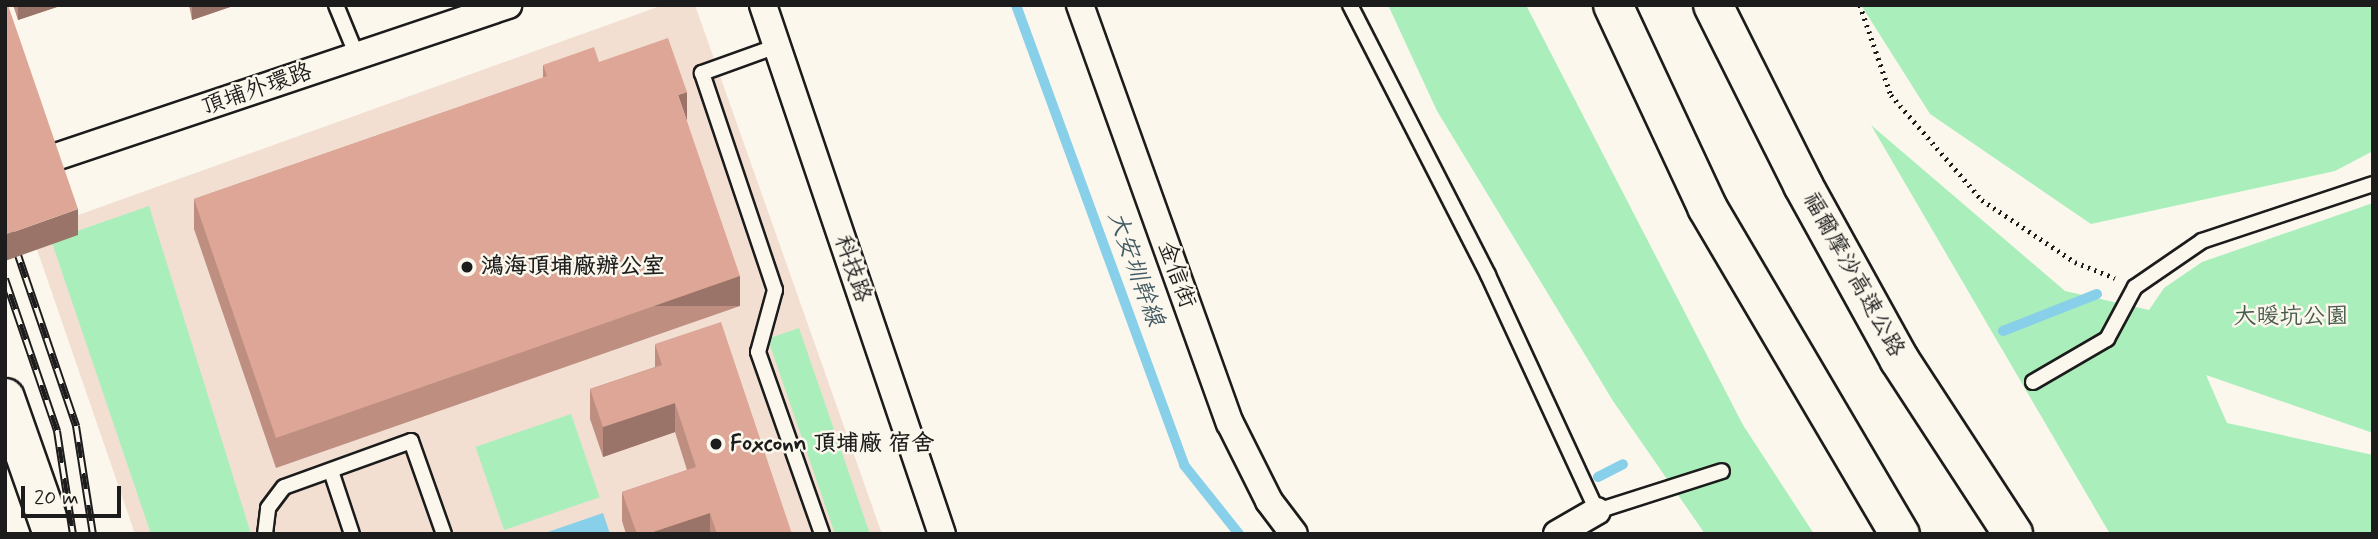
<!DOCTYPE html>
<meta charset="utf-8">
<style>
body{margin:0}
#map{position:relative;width:2378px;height:539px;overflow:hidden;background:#fbf7ec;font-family:Mynerve,"LXGW WenKai TC",sans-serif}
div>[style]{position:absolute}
.built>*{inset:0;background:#f2dfd2}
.green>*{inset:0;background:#aaefbb;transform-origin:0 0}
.water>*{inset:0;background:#88cfe9}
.stream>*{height:10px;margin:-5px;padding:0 5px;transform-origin:5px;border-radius:5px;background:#88cfe9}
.path>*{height:4.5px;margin-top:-2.25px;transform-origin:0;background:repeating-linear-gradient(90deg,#1c1c1c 0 2px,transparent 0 7px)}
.roads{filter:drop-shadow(2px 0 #1c1c1c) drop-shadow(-2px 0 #1c1c1c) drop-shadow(0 2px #1c1c1c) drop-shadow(0 -2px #1c1c1c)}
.lane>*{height:14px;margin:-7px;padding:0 7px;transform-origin:7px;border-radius:7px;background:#fbf7ec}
.street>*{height:26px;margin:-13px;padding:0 13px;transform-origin:13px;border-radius:13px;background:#fbf7ec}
.primary>*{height:38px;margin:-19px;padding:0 19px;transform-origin:19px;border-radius:19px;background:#fbf7ec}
.highway>*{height:38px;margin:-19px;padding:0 19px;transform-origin:19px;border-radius:19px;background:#fbf7ec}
.rail>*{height:8px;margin-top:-4px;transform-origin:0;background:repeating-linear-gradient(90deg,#fbf7ec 0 16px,#1c1c1c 0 32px);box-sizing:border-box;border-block:2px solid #1c1c1c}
.wall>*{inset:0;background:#be8f81}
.shaded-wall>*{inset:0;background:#9b7469;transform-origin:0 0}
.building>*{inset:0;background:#dda696}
.dots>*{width:19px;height:19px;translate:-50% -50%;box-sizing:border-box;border:4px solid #fbf7ec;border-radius:50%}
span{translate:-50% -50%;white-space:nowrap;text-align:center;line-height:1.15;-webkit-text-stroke:5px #fbf7ec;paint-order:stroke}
.street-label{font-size:23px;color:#1c1c1c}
.poi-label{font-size:23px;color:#1c1c1c;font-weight:700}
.left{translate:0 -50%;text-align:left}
.park-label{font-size:23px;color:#475b4c}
.water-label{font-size:24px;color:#425b64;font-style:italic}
.frame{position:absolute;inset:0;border:7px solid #1c1c1c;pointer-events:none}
.scale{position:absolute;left:21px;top:486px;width:100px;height:32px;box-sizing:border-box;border:4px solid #1c1c1c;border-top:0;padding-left:9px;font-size:21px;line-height:24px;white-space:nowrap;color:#1c1c1c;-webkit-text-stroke:5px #fbf7ec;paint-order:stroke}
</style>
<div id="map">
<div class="built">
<i style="clip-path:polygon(663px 5px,695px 5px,882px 534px,135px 534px,31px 232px)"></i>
</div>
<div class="green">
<i style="clip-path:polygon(1388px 5px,1526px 5px,1743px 425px,1814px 534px,1705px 534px,1613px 401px,1437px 111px)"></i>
<i style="clip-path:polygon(1861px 5px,2373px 5px,2373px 151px,2335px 171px,2091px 224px,1930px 114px)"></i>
<i style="clip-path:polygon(1871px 125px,2065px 291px,2149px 310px,2164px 288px,2202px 262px,2373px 203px,2373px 433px,2206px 375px,2227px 423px,2373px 455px,2373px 534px,2110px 534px)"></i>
<i style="clip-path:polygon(149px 206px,251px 534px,151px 534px,51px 240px)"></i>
<i style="left:799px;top:328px;width:218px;height:33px;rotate:71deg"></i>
<i style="left:571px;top:414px;width:88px;height:101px;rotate:71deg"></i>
</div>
<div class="water">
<i style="clip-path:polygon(603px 513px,610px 534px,542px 534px)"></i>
</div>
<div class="stream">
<i style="left:1016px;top:5px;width:490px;rotate:69.9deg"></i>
<i style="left:1184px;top:465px;width:88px;rotate:51.4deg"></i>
<i style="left:2003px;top:331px;width:101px;rotate:-21.5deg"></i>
<i style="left:1598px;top:477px;width:28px;rotate:-27deg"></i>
</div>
<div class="path">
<i style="left:1860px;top:5px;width:95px;rotate:71deg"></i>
<i style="left:1891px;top:95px;width:139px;rotate:49.1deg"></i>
<i style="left:1982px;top:200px;width:112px;rotate:33.7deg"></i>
<i style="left:2075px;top:262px;width:43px;rotate:21.8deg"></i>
</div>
<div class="roads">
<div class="lane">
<i style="left:336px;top:5px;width:55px;rotate:67.6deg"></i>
<i style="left:1350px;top:5px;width:303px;rotate:62.9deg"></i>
<i style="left:1488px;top:275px;width:260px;rotate:65.2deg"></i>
<i style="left:1597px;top:511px;width:131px;rotate:-17.7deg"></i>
<i style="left:777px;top:46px;width:80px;rotate:160.2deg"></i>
<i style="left:702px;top:73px;width:229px;rotate:71.4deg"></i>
<i style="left:775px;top:290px;width:64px;rotate:105.3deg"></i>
<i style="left:758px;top:352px;width:193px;rotate:70.6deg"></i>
<i style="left:2033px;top:382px;width:86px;rotate:-30.2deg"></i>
<i style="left:2107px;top:339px;width:59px;rotate:-61.7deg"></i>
<i style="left:2135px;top:287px;width:81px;rotate:-34.5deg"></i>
<i style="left:2202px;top:241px;width:180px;rotate:-18.4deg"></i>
<i style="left:331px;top:471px;width:66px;rotate:71.6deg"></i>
<i style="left:265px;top:534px;width:26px;rotate:-83deg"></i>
<i style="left:268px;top:508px;width:26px;rotate:-53deg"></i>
<i style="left:284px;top:487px;width:135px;rotate:-19.9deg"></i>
<i style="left:411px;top:441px;width:99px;rotate:70.5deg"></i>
</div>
<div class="street">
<i style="left:763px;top:5px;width:558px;rotate:71.31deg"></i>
<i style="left:1080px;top:5px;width:444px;rotate:70.3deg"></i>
<i style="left:1230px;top:423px;width:87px;rotate:63.4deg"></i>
<i style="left:1269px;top:501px;width:41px;rotate:52.9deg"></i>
<i style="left:5px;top:174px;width:531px;rotate:-18.57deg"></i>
<i style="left:1557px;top:534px;width:46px;rotate:-29.9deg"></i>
</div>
<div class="primary">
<i style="left:5px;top:398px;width:144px;rotate:70.6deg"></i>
</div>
<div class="highway">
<i style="left:1613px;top:5px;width:223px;rotate:65deg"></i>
<i style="left:1707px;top:207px;width:380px;rotate:59.5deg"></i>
<i style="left:1713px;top:5px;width:201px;rotate:63.4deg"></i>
<i style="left:1803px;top:185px;width:199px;rotate:61.1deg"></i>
<i style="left:1899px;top:359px;width:209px;rotate:56.9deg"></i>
</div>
</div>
<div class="rail">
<i style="left:5px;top:217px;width:221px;rotate:71.2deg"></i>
<i style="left:76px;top:426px;width:109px;rotate:81.1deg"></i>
<i style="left:5px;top:279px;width:161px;rotate:71.1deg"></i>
<i style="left:57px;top:431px;width:104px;rotate:81.2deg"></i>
</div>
<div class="wall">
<i style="clip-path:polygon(13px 5px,57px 5px,57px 7px,18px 20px)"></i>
<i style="clip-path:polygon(189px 5px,236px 5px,192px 20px)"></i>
<i style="clip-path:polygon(599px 62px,687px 122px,740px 306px,276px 468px,194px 229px,194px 199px,543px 78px,543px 65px)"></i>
<i style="clip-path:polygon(655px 344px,792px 534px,626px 534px,622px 521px,622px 492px,687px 470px,675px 432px,603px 457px,590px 419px,590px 389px,655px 367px)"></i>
</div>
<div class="shaded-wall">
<i style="clip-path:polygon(18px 5px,57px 5px,57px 7px,18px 20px)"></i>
<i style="clip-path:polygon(192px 5px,236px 5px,192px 20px)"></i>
<i style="clip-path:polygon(687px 92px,687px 121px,678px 95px)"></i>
<i style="clip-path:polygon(78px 209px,78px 235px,5px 261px,5px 235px)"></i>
<i style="left:740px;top:276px;width:30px;height:491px;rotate:90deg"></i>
<i style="clip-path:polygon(675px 403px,675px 432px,603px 457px,603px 427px)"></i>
<i style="clip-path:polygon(710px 513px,710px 534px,647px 534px)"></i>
</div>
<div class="building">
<i style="clip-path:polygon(5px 5px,8px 5px,78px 209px,5px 235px)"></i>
<i style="clip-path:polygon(668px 38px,687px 92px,678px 95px,740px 276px,276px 438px,194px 199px,547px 76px,543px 65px,594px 47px,599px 62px)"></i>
<i style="clip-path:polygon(721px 322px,792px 534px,717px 534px,710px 513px,647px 534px,637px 534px,622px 492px,696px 467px,675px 403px,603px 427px,590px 389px,662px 365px,655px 344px)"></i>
</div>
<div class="dots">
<i style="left:467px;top:267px;background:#1c1c1c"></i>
<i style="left:716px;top:444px;background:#1c1c1c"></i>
</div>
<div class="street-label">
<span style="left:257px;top:90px;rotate:-19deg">頂埔外環路</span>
<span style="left:852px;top:269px;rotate:71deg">科技路</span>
<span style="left:1176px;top:275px;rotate:70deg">金信街</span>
<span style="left:1853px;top:275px;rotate:61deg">福爾摩沙高速公路</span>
</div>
<div class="poi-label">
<span class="left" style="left:481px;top:267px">鴻海頂埔廠辦公室</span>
<span class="left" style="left:730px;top:444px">Foxconn 頂埔廠 宿舍</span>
</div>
<div class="park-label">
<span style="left:2291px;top:317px">大暖坑公園</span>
</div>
<div class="water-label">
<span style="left:1135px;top:269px;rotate:70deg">大安圳幹線</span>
</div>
<div class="frame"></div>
<div class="scale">20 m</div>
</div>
